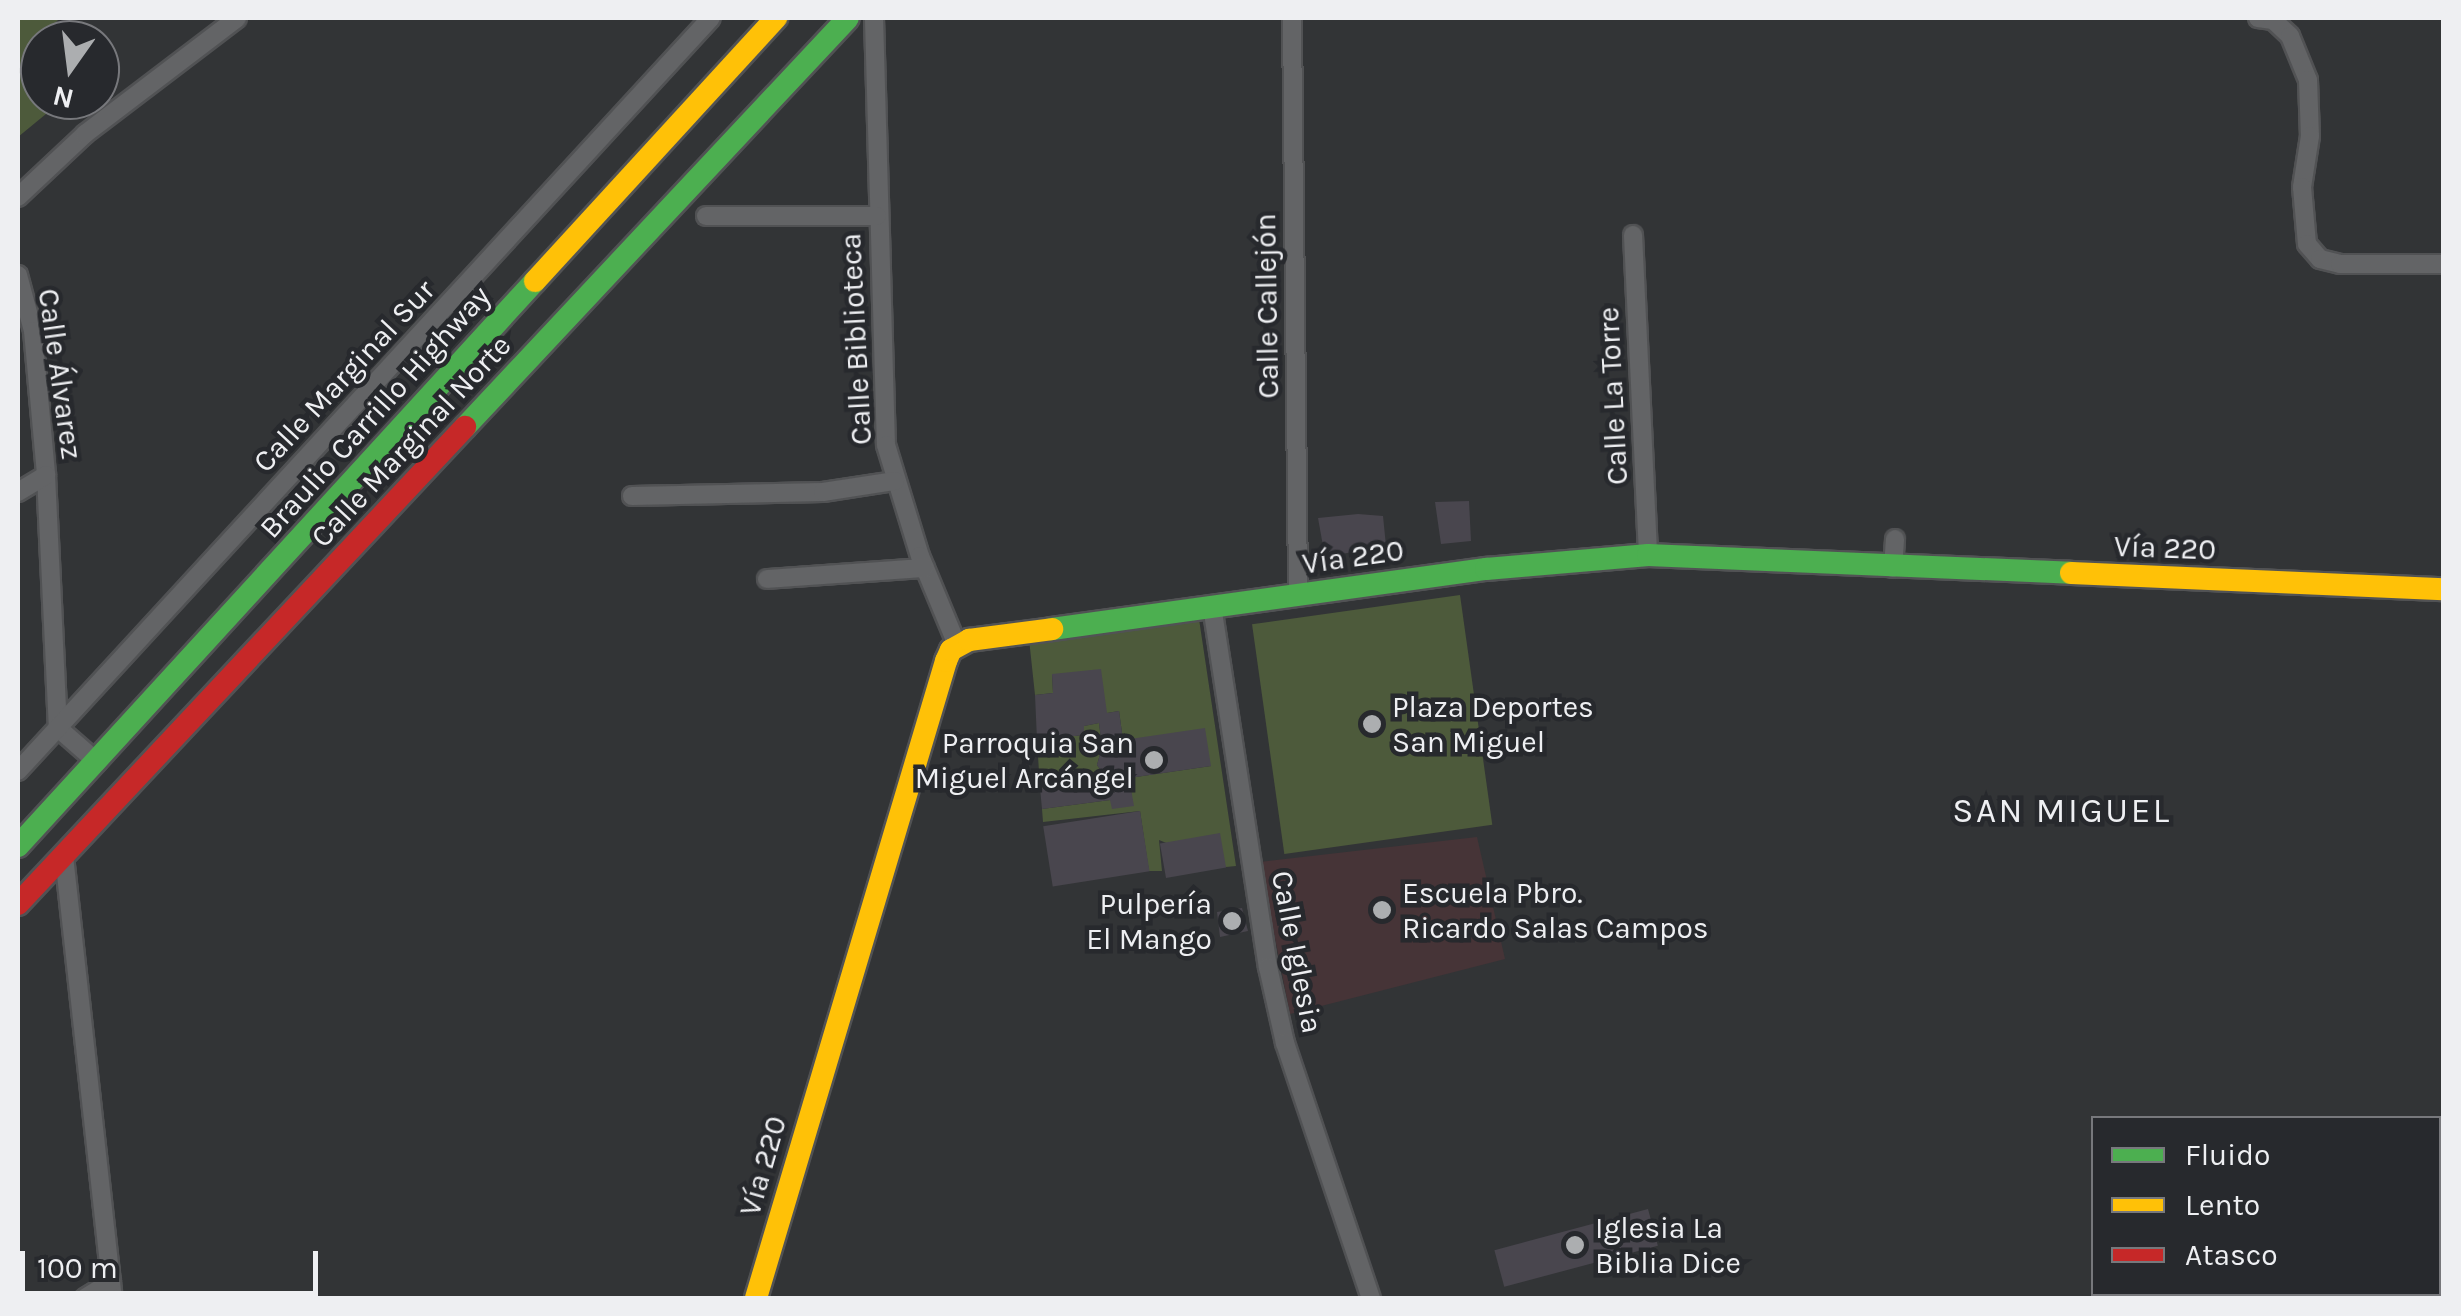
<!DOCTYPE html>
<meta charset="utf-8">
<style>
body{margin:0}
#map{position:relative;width:2461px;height:1316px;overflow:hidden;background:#323436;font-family:Karla,sans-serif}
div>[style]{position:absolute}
.education>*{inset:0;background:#463437}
.green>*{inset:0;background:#4d5a3b;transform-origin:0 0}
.building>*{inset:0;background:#49464e;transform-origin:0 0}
.roads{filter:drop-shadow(2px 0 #515254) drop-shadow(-2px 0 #515254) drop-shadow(0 2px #515254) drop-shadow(0 -2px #515254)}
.street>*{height:18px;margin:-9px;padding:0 9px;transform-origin:9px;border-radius:9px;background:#636466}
.fast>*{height:22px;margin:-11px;padding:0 11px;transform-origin:11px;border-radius:11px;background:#4caf50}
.slow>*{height:22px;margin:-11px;padding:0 11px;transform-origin:11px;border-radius:11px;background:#ffc107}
.jam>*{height:22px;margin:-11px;padding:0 11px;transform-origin:11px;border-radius:11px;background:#c62828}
.dots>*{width:28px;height:28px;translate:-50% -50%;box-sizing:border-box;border:5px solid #27292d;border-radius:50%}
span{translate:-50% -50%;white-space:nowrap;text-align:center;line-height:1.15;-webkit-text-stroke:9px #27292d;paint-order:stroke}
.street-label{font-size:30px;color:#eeeff2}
.poi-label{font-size:30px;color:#eeeff2}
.left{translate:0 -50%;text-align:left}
.right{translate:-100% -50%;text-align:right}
.quarter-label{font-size:35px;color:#eeeff2;letter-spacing:2.5px}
.frame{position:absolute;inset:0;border:20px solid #eeeff2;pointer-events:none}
.legend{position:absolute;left:2091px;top:1116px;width:350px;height:180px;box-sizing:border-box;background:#27292d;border:2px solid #77787c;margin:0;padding:12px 18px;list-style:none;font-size:30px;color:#eeeff2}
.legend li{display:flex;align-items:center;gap:20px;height:50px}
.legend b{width:50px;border:2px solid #77787c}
.north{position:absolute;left:20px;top:20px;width:100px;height:100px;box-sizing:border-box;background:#27292d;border:2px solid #77787c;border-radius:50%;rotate:194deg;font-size:28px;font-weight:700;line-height:40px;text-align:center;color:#eeeff2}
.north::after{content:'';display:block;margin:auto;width:35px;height:45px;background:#acaeb0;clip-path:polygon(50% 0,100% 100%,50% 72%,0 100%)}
.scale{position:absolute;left:20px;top:1251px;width:298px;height:45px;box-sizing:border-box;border:5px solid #eeeff2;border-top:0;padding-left:12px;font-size:30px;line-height:35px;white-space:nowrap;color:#eeeff2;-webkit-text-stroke:8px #27292d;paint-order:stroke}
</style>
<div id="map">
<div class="education">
<i style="clip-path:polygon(1477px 837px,1505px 959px,1290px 1014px,1260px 862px)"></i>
</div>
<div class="green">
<i style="clip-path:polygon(18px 18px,60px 18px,47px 31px,53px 40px,40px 40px,40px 100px,63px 100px,18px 137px)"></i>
<i style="left:1460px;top:595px;width:232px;height:210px;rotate:82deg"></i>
<i style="clip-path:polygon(1199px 619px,1236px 866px,1226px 867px,1159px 840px,1162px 871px,1149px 871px,1140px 811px,1043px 822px,1042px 809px,1110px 800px,1133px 805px,1129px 778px,1211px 766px,1123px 740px,1119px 711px,1107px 713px,1052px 674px,1053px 693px,1035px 695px,1029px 639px)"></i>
<i style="clip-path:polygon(1099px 723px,1102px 747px,1097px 765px,1107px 779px,1040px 788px,1037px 740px,1084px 735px,1084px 726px)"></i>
</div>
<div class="building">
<i style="clip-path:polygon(1469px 501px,1471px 541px,1441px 544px,1435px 502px)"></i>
<i style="clip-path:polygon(1358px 514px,1383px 516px,1386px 546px,1325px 557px,1318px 518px)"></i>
<i style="clip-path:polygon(1101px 669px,1107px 713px,1119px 711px,1123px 740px,1205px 728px,1211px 766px,1129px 778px,1134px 806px,1112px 809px,1110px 800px,1042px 809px,1040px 788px,1107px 779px,1097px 765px,1102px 747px,1099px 723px,1084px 726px,1084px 735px,1037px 740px,1035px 695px,1053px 693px,1052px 674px)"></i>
<i style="left:1140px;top:811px;width:61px;height:98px;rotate:81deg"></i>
<i style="left:1220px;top:833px;width:35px;height:61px;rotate:80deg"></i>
<i style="clip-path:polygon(1242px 908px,1248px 931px,1220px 937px,1217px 912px)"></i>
<i style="left:1648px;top:1209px;width:38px;height:159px;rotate:75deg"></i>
</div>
<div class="roads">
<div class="street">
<i style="left:874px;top:18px;width:427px;rotate:88.4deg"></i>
<i style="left:886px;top:445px;width:116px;rotate:73deg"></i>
<i style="left:920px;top:556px;width:96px;rotate:67.4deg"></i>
<i style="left:1292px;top:18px;width:576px;rotate:89.4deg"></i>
<i style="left:2258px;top:18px;width:15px;rotate:8deg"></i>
<i style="left:2273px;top:20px;width:23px;rotate:43deg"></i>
<i style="left:2290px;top:36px;width:48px;rotate:67.8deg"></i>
<i style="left:2308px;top:80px;width:56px;rotate:88deg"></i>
<i style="left:2310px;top:136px;width:52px;rotate:98.9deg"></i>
<i style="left:2302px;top:187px;width:57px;rotate:85deg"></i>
<i style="left:2307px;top:244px;width:20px;rotate:49deg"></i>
<i style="left:2320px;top:259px;width:21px;rotate:14deg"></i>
<i style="left:2340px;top:264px;width:104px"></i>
<i style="left:18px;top:197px;width:92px;rotate:-43.2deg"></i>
<i style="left:85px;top:134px;width:191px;rotate:-37.3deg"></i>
<i style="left:706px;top:216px;width:171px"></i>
<i style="left:1633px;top:235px;width:320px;rotate:87.3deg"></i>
<i style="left:18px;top:275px;width:58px;rotate:75deg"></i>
<i style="left:33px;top:331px;width:145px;rotate:84.8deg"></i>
<i style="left:46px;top:475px;width:253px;rotate:87.3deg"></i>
<i style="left:58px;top:728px;width:52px;rotate:41.1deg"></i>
<i style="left:18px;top:492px;width:33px;rotate:-31deg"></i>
<i style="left:632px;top:496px;width:191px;rotate:-1.2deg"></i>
<i style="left:823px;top:492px;width:73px;rotate:-8.7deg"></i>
<i style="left:1893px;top:568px;width:29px;rotate:-86deg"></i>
<i style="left:767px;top:579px;width:158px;rotate:-4deg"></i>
<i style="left:1212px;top:606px;width:365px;rotate:81.2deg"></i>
<i style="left:1268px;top:967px;width:78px;rotate:77.4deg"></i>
<i style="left:1285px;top:1043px;width:269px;rotate:71.4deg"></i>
<i style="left:18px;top:771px;width:1023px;rotate:-47.38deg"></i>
<i style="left:64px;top:856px;width:445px;rotate:83.7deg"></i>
<i style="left:85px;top:1298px;width:31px;rotate:-32deg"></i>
</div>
<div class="fast">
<i style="left:465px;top:427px;width:560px;rotate:-46.88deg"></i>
<i style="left:1052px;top:629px;width:438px;rotate:-7.9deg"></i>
<i style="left:1486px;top:569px;width:163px;rotate:-4.9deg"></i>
<i style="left:1648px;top:555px;width:423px;rotate:2.4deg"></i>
<i style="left:18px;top:846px;width:766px;rotate:-47.54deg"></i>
</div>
<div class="slow">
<i style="left:535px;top:281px;width:357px;rotate:-47.5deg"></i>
<i style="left:2071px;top:573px;width:373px;rotate:2.5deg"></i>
<i style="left:756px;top:1298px;width:665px;rotate:-73.39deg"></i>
<i style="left:946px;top:661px;width:12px;rotate:-66deg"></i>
<i style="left:951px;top:650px;width:21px;rotate:-29deg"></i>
<i style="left:969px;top:640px;width:84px;rotate:-7.5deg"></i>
</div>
<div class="jam">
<i style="left:18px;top:904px;width:654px;rotate:-46.86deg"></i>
</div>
</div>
<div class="dots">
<i style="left:1372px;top:724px;background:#acaeb0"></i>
<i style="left:1154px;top:760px;background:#acaeb0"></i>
<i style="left:1382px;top:910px;background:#acaeb0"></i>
<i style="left:1232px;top:921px;background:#acaeb0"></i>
<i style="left:1575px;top:1245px;background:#acaeb0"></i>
</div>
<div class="street-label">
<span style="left:1267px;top:306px;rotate:-91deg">Calle Callejón</span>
<span style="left:856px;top:339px;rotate:-93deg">Calle Biblioteca</span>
<span style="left:60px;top:374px;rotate:82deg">Calle Álvarez</span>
<span style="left:344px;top:376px;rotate:-47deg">Calle Marginal Sur</span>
<span style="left:1613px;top:396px;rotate:-93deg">Calle La Torre</span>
<span style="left:375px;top:412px;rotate:-48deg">Braulio Carrillo Highway</span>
<span style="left:411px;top:441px;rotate:-47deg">Calle Marginal Norte</span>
<span style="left:2165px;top:548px;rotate:2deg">Vía 220</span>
<span style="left:1353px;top:557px;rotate:-8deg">Vía 220</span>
<span style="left:1297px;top:952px;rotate:79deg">Calle Iglesia</span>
<span style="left:763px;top:1166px;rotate:-74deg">Vía 220</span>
</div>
<div class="poi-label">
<span class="left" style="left:1392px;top:724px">Plaza Deportes<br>San Miguel</span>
<span class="right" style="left:1134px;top:760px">Parroquia San<br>Miguel Arcángel</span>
<span class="left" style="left:1402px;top:910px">Escuela Pbro.<br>Ricardo Salas Campos</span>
<span class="right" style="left:1212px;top:921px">Pulpería<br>El Mango</span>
<span class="left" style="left:1595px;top:1245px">Iglesia La<br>Biblia Dice</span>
</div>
<div class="quarter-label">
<span style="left:2062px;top:811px">SAN MIGUEL</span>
</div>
<div class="frame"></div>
<ul class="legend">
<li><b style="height:12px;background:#4caf50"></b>Fluido</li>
<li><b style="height:12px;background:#ffc107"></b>Lento</li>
<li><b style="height:12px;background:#c62828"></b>Atasco</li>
</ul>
<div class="north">N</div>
<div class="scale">100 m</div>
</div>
